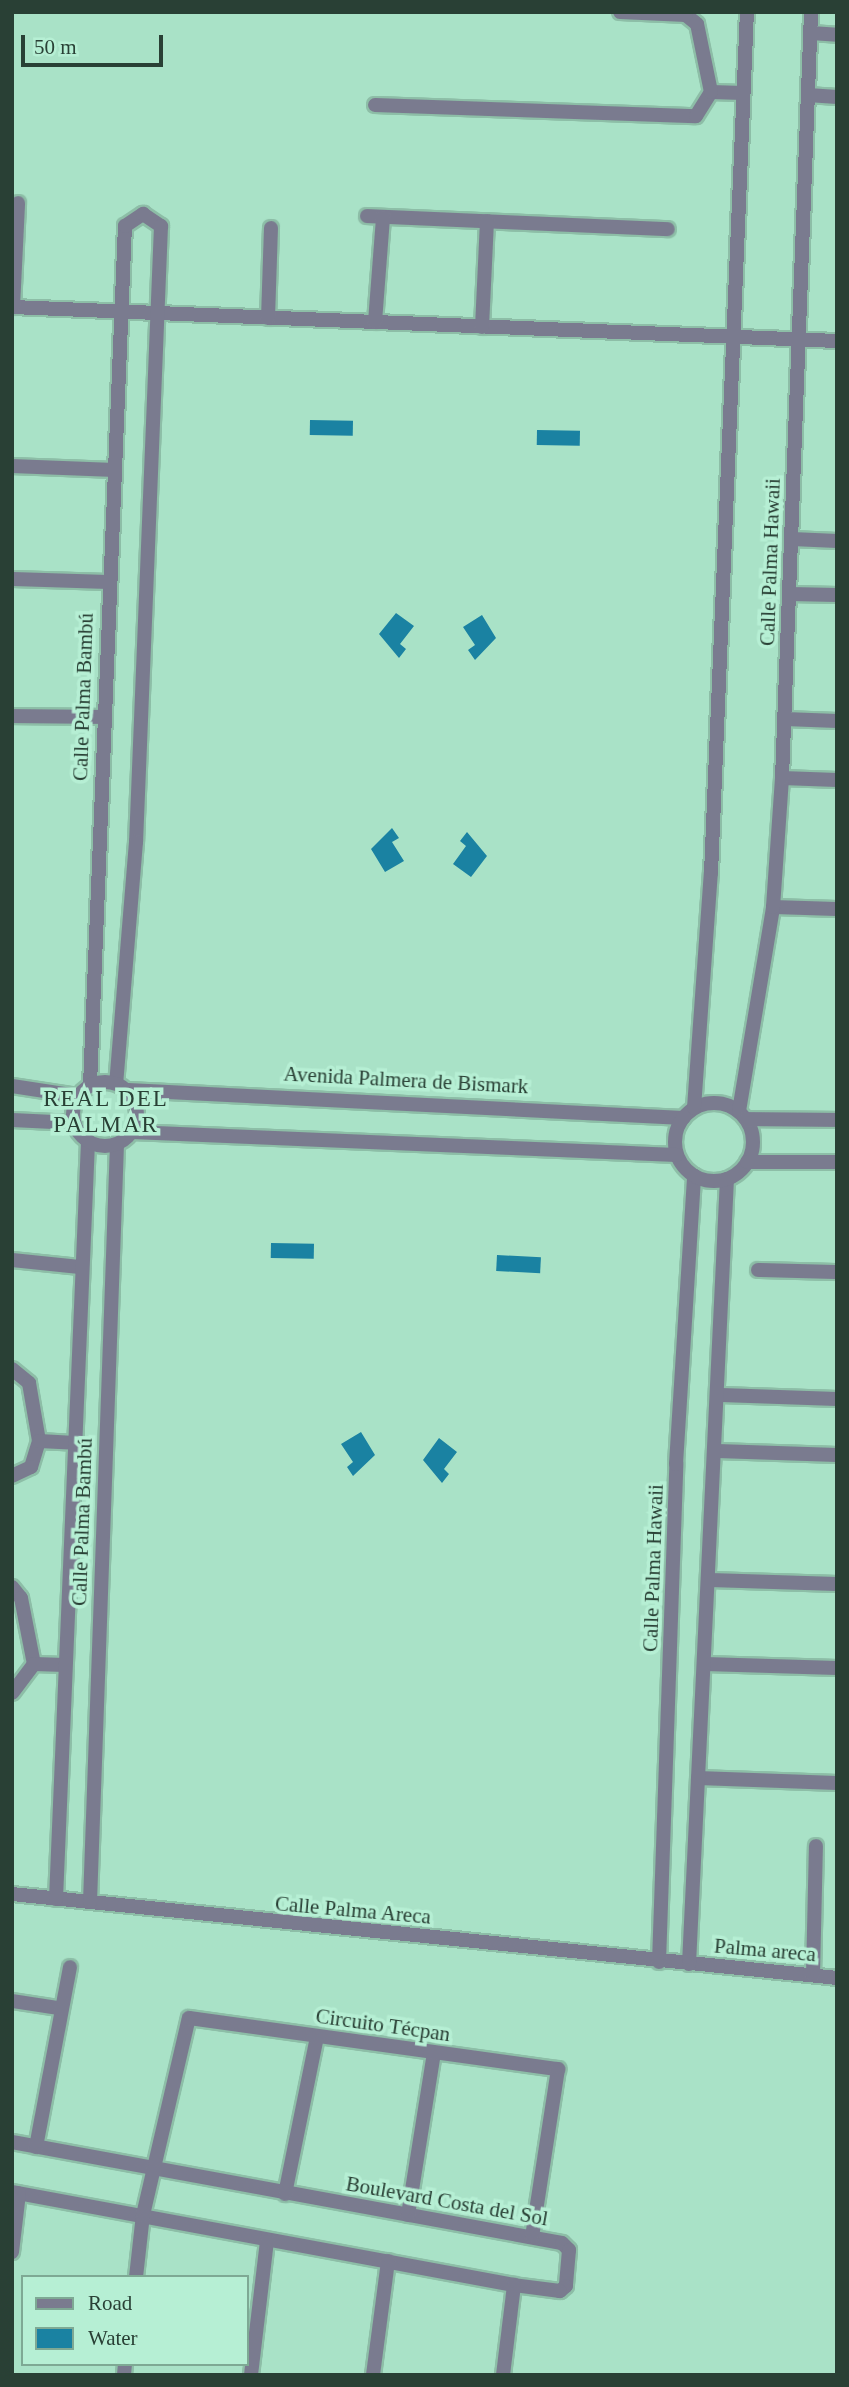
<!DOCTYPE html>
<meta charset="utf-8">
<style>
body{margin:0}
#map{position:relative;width:849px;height:2387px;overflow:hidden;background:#a9e2c7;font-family:Georgia,serif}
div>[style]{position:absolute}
.water>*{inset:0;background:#1a82a2;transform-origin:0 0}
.roads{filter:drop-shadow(2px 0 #8dbea7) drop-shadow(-2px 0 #8dbea7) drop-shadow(0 2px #8dbea7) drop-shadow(0 -2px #8dbea7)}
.minor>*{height:14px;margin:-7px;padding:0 7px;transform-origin:7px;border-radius:7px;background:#7a7b8f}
.tertiary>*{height:14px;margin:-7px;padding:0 7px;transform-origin:7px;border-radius:7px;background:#7a7b8f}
.tertiary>.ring{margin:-7px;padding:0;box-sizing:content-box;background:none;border:14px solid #7a7b8f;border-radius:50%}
span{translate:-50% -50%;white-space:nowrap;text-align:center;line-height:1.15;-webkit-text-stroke:7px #b6efd4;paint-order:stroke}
.street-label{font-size:21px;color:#294035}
.neighbourhood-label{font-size:23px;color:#294035;letter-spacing:2px}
.frame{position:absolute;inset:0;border:14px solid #294035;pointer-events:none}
.legend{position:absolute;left:21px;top:2275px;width:228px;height:91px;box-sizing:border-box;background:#b6efd4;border:2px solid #7ea994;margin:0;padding:9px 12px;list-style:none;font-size:21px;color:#294035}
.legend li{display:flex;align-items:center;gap:14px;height:35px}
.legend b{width:35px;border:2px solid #7ea994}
.scale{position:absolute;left:21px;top:35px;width:142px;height:32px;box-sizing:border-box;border:4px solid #294035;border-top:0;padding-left:9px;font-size:21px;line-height:24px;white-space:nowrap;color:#294035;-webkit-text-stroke:5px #b6efd4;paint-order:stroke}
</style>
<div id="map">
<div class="water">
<i style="left:310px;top:420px;width:43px;height:15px;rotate:1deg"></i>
<i style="left:537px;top:430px;width:43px;height:15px;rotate:1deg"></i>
<i style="clip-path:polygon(396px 613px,414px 626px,400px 644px,406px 649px,399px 658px,379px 634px)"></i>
<i style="clip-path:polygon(482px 615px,496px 638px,475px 660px,468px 650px,475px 645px,463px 627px)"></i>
<i style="clip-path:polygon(392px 828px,399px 838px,392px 842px,404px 861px,385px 872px,371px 849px)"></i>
<i style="clip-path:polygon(467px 832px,487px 856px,471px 877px,453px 864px,466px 846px,460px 841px)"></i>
<i style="left:271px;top:1243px;width:43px;height:15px;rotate:1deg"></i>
<i style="left:497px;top:1255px;width:44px;height:16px;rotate:3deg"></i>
<i style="clip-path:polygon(361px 1432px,375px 1455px,353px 1476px,347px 1467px,353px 1462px,341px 1444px)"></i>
<i style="clip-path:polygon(439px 1438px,457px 1452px,444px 1469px,449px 1474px,442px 1483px,423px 1460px)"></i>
</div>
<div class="roads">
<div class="minor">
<i style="left:811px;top:33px;width:26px;rotate:4deg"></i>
<i style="left:711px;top:92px;width:32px;rotate:2deg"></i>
<i style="left:808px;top:95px;width:29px;rotate:4deg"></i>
<i style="left:375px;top:105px;width:321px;rotate:2deg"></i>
<i style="left:696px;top:116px;width:28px;rotate:-58deg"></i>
<i style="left:711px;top:92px;width:69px;rotate:-101.6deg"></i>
<i style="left:697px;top:24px;width:14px;rotate:-141deg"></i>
<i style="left:686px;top:15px;width:66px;rotate:-177.4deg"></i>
<i style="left:367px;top:216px;width:301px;rotate:2.5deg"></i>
<i style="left:12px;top:307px;width:826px;rotate:2.36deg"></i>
<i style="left:13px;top:307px;width:104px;rotate:-87.2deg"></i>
<i style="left:268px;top:318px;width:90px;rotate:-88.1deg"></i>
<i style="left:375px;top:322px;width:105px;rotate:-85.6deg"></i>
<i style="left:482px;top:327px;width:106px;rotate:-87.3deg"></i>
<i style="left:12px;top:466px;width:102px;rotate:2.2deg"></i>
<i style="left:792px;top:539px;width:45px;rotate:2.5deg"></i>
<i style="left:12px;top:579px;width:97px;rotate:1.8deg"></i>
<i style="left:790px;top:594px;width:47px;rotate:1.2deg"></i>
<i style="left:12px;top:716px;width:90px;rotate:0.6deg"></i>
<i style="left:785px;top:719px;width:52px;rotate:2.2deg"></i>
<i style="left:782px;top:778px;width:55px;rotate:2.1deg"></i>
<i style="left:773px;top:907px;width:64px;rotate:1.8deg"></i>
<i style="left:90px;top:1085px;width:860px;rotate:-87.67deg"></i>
<i style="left:125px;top:226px;width:22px;rotate:-34deg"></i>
<i style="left:143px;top:214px;width:22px;rotate:34deg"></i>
<i style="left:161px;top:226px;width:617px;rotate:92.32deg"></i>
<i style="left:136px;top:842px;width:242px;rotate:94.7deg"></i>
<i style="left:12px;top:1260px;width:68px;rotate:5.9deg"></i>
<i style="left:758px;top:1270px;width:79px;rotate:1.5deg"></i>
<i style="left:12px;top:1369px;width:22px;rotate:39deg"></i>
<i style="left:29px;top:1383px;width:59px;rotate:80.2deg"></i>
<i style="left:39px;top:1441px;width:27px;rotate:107deg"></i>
<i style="left:31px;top:1467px;width:21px;rotate:155deg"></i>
<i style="left:721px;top:1395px;width:116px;rotate:2deg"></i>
<i style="left:39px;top:1441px;width:36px;rotate:3deg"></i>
<i style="left:717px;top:1451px;width:120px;rotate:1.9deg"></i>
<i style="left:710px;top:1580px;width:127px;rotate:1.8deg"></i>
<i style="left:12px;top:1587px;width:14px;rotate:51deg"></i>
<i style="left:21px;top:1598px;width:67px;rotate:78.9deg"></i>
<i style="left:34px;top:1664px;width:36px;rotate:127deg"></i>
<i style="left:34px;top:1664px;width:31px;rotate:2deg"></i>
<i style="left:705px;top:1664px;width:132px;rotate:1.7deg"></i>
<i style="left:698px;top:1778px;width:139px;rotate:2.1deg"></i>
<i style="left:12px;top:1894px;width:829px;rotate:5.81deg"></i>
<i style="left:56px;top:1899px;width:759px;rotate:-87.58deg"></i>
<i style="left:90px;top:1902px;width:758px;rotate:-87.96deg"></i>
<i style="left:659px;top:1962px;width:498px;rotate:-88deg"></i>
<i style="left:676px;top:1464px;width:289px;rotate:-86.4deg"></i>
<i style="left:689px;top:1964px;width:786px;rotate:-87.23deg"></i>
<i style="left:813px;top:1975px;width:129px;rotate:-88.7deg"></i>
<i style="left:12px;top:2001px;width:47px;rotate:8.7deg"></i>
<i style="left:12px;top:2142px;width:559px;rotate:10.41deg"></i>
<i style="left:562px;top:2243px;width:10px;rotate:45deg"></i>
<i style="left:569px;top:2250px;width:36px;rotate:95deg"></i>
<i style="left:566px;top:2286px;width:8px;rotate:140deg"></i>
<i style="left:560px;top:2291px;width:46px;rotate:-172.6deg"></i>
<i style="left:514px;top:2285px;width:511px;rotate:-169.5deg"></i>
<i style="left:36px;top:2147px;width:183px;rotate:-79.3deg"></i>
<i style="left:285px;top:2194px;width:160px;rotate:-78.5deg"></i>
<i style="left:408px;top:2215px;width:164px;rotate:-80.9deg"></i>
<i style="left:12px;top:2252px;width:59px;rotate:-83.2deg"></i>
<i style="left:136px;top:2277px;width:62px;rotate:-83.6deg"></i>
<i style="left:143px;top:2215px;width:202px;rotate:-76.9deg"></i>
<i style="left:189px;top:2018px;width:373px;rotate:7.9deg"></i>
<i style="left:558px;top:2069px;width:169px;rotate:98.8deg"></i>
<i style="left:124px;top:2375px;width:11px;rotate:-85deg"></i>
<i style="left:251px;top:2375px;width:136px;rotate:-83.2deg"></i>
<i style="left:373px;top:2375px;width:115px;rotate:-82.5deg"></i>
<i style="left:503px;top:2375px;width:91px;rotate:-83deg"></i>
</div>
<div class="tertiary">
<i class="ring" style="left:73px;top:1082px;width:50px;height:50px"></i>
<i style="left:12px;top:1086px;width:66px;rotate:8.7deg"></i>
<i style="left:128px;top:1090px;width:556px;rotate:2.89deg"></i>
<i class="ring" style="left:675px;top:1103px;width:64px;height:64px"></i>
<i style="left:694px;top:1108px;width:236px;rotate:-85.9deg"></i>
<i style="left:711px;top:873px;width:862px;rotate:-87.61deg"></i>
<i style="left:739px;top:1111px;width:207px;rotate:-80.5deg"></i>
<i style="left:773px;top:907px;width:129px;rotate:-86deg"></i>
<i style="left:782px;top:778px;width:767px;rotate:-87.83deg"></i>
<i style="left:746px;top:1119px;width:91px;rotate:0.6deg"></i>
<i style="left:12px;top:1120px;width:62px;rotate:2.8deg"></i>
<i style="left:132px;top:1132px;width:545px;rotate:2.42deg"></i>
<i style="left:747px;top:1162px;width:90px"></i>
</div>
</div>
<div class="street-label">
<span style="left:770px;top:562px;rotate:-88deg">Calle Palma Hawaii</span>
<span style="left:83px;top:697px;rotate:-88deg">Calle Palma Bambú</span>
<span style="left:406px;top:1080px;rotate:3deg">Avenida Palmera de Bismark</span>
<span style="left:82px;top:1522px;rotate:-88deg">Calle Palma Bambú</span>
<span style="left:653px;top:1568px;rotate:-88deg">Calle Palma Hawaii</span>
<span style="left:353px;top:1910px;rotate:5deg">Calle Palma Areca</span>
<span style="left:765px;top:1950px;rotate:5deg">Palma areca</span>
<span style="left:383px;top:2025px;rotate:8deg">Circuito Técpan</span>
<span style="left:447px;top:2201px;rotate:10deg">Boulevard Costa del Sol</span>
</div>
<div class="neighbourhood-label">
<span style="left:106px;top:1112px">REAL DEL<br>PALMAR</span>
</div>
<div class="frame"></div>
<ul class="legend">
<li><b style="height:9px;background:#7a7b8f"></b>Road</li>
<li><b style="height:19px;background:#1a82a2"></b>Water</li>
</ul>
<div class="scale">50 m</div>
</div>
